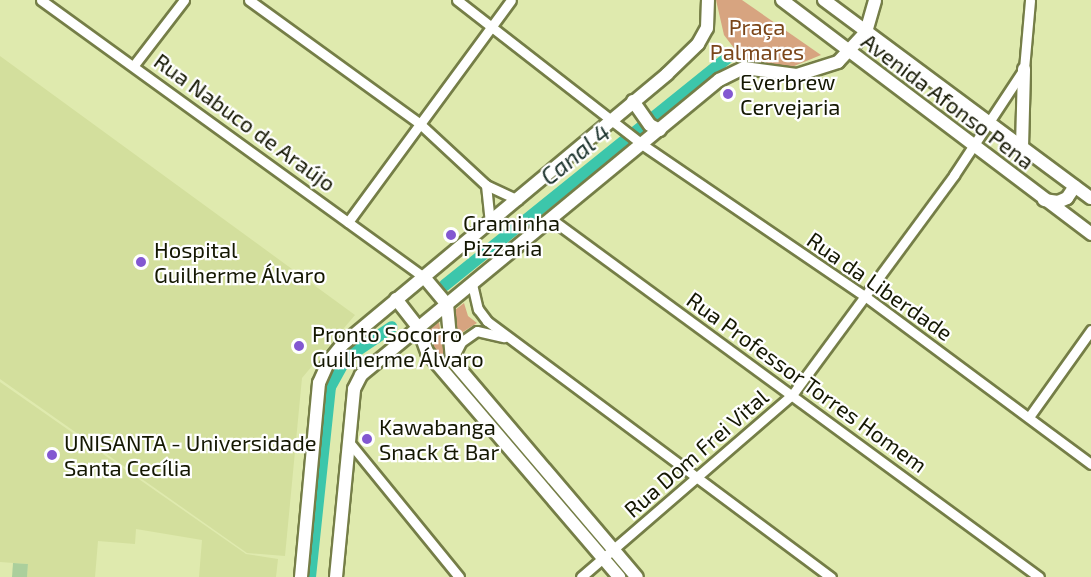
<!DOCTYPE html>
<meta charset="utf-8">
<style>
body{margin:0}
#map{position:relative;width:1091px;height:577px;overflow:hidden;background:#dfeaae;font-family:"Exo 2",sans-serif}
div>[style]{position:absolute}
.built>*{inset:0;background:#d3df9d}
.green>*{inset:0;background:#d7a480}
.canal>*{height:12px;margin:-6px;padding:0 6px;transform-origin:6px;border-radius:6px;background:#3cc6ab}
.building>*{inset:0;background:#abcf9c;transform-origin:0 0}
.roads{filter:drop-shadow(2px 0 #757e47) drop-shadow(-2px 0 #757e47) drop-shadow(0 2px #757e47) drop-shadow(0 -2px #757e47)}
.minor>*{height:9px;margin:-4.5px;padding:0 4.5px;transform-origin:4.5px;border-radius:4.5px;background:#fff}
.secondary>*{height:12px;margin:-6px;padding:0 6px;transform-origin:6px;border-radius:6px;background:#fff}
.dots>*{width:16px;height:16px;translate:-50% -50%;box-sizing:border-box;border:3px solid #fff;border-radius:50%}
span{translate:-50% -50%;white-space:nowrap;text-align:center;line-height:1.15;-webkit-text-stroke:4.5px #fff;paint-order:stroke}
.park-label{font-size:22px;color:#7b461a}
.poi-label{font-size:22px;color:#141702}
.left{translate:0 -50%;text-align:left}
.street-label{font-size:22px;color:#141702}
.water-label{font-size:24px;color:#1c332d;font-style:italic}
</style>
<div id="map">
<div class="built">
<i style="clip-path:polygon(0 56px,355px 315px,302px 378px,285px 556px,247px 553px,0 379px)"></i>
<i style="clip-path:polygon(0 382px,246px 554px,278px 559px,276px 577px,199px 577px,202px 540px,136px 529px,135px 544px,98px 541px,95px 577px,27px 577px,28px 564px,0 562px)"></i>
</div>
<div class="green">
<i style="clip-path:polygon(716px 0,742px 0,821px 55px,787px 69px,755px 64px,737px 52px,724px 35px)"></i>
<i style="clip-path:polygon(464px 303px,468px 316px,477px 323px,458px 335px,455px 310px)"></i>
<i style="clip-path:polygon(439px 322px,445px 362px,431px 347px,426px 331px)"></i>
</div>
<div class="canal">
<i style="left:445px;top:285px;width:367px;rotate:-38.8deg"></i>
<i style="left:310px;top:577px;width:191px;rotate:-84deg"></i>
<i style="left:330px;top:387px;width:33px;rotate:-61deg"></i>
<i style="left:346px;top:358px;width:55px;rotate:-34deg"></i>
</div>
<div class="building">
<i style="left:13px;top:563px;width:15px;height:14px;rotate:4deg"></i>
</div>
<div class="roads">
<div class="minor">
<i style="left:41px;top:0;width:473px;rotate:35.9deg"></i>
<i style="left:249px;top:0;width:210px;rotate:35.9deg"></i>
<i style="left:419px;top:123px;width:91px;rotate:42.8deg"></i>
<i style="left:486px;top:185px;width:35px;rotate:25deg"></i>
<i style="left:457px;top:0;width:236px;rotate:37.9deg"></i>
<i style="left:643px;top:145px;width:270px;rotate:34.3deg"></i>
<i style="left:866px;top:297px;width:280px;rotate:36.6deg"></i>
<i style="left:134px;top:65px;width:82px;rotate:-52.4deg"></i>
<i style="left:486px;top:185px;width:38px;rotate:84deg"></i>
<i style="left:551px;top:219px;width:605px;rotate:36.26deg"></i>
<i style="left:348px;top:222px;width:275px;rotate:-53.7deg"></i>
<i style="left:472px;top:284px;width:26px;rotate:77deg"></i>
<i style="left:478px;top:309px;width:15px;rotate:53deg"></i>
<i style="left:487px;top:321px;width:429px;rotate:36.7deg"></i>
<i style="left:452px;top:360px;width:20px;rotate:-63deg"></i>
<i style="left:461px;top:342px;width:19px;rotate:-35deg"></i>
<i style="left:477px;top:331px;width:28px;rotate:13deg"></i>
<i style="left:1029px;top:417px;width:107px;rotate:-54.5deg"></i>
<i style="left:349px;top:442px;width:174px;rotate:50.8deg"></i>
<i style="left:581px;top:577px;width:279px;rotate:-40.8deg"></i>
<i style="left:792px;top:395px;width:273px;rotate:-53.6deg"></i>
<i style="left:954px;top:175px;width:127px;rotate:-56.6deg"></i>
<i style="left:1024px;top:69px;width:69px;rotate:-85deg"></i>
</div>
<div class="secondary">
<i style="left:782px;top:0;width:388px;rotate:37.1deg"></i>
<i style="left:824px;top:0;width:332px;rotate:36.6deg"></i>
<i style="left:633px;top:101px;width:29px;rotate:55deg"></i>
<i style="left:650px;top:125px;width:11px;rotate:27deg"></i>
<i style="left:1022px;top:147px;width:78px;rotate:-88.5deg"></i>
<i style="left:1044px;top:200px;width:14px;rotate:8deg"></i>
<i style="left:1058px;top:202px;width:10px;rotate:-24deg"></i>
<i style="left:1067px;top:198px;width:14px;rotate:-56deg"></i>
<i style="left:424px;top:277px;width:35px;rotate:50deg"></i>
<i style="left:447px;top:304px;width:56px;rotate:84.9deg"></i>
<i style="left:452px;top:360px;width:285px;rotate:49.6deg"></i>
<i style="left:396px;top:299px;width:36px;rotate:52deg"></i>
<i style="left:418px;top:327px;width:27px;rotate:70deg"></i>
<i style="left:427px;top:352px;width:296px;rotate:49.5deg"></i>
<i style="left:301px;top:577px;width:195px;rotate:-84.7deg"></i>
<i style="left:319px;top:383px;width:24px;rotate:-66deg"></i>
<i style="left:329px;top:361px;width:21px;rotate:-51deg"></i>
<i style="left:342px;top:345px;width:423px;rotate:-39.8deg"></i>
<i style="left:667px;top:74px;width:43px;rotate:-44.1deg"></i>
<i style="left:698px;top:44px;width:18px;rotate:-61deg"></i>
<i style="left:707px;top:28px;width:28px;rotate:-88deg"></i>
<i style="left:336px;top:577px;width:189px;rotate:-84.5deg"></i>
<i style="left:354px;top:389px;width:16px;rotate:-63deg"></i>
<i style="left:361px;top:375px;width:464px;rotate:-39.5deg"></i>
<i style="left:719px;top:80px;width:28px;rotate:-26deg"></i>
<i style="left:744px;top:68px;width:53px;rotate:7.5deg"></i>
<i style="left:797px;top:75px;width:43px;rotate:-17.6deg"></i>
<i style="left:838px;top:62px;width:41px;rotate:-47deg"></i>
<i style="left:866px;top:32px;width:33px;rotate:-74deg"></i>
</div>
</div>
<div class="dots">
<i style="left:728px;top:94px;background:#8358d1"></i>
<i style="left:451px;top:235px;background:#8358d1"></i>
<i style="left:141px;top:262px;background:#8358d1"></i>
<i style="left:299px;top:346px;background:#8358d1"></i>
<i style="left:367px;top:439px;background:#8358d1"></i>
<i style="left:52px;top:455px;background:#8358d1"></i>
</div>
<div class="park-label">
<span style="left:757px;top:39px">Praça<br>Palmares</span>
</div>
<div class="poi-label">
<span class="left" style="left:740px;top:94px">Everbrew<br>Cervejaria</span>
<span class="left" style="left:463px;top:235px">Graminha<br>Pizzaria</span>
<span class="left" style="left:154px;top:262px">Hospital<br>Guilherme Álvaro</span>
<span class="left" style="left:312px;top:346px">Pronto Socorro<br>Guilherme Álvaro</span>
<span class="left" style="left:379px;top:439px">Kawabanga<br>Snack &amp; Bar</span>
<span class="left" style="left:64px;top:455px">UNISANTA - Universidade<br>Santa Cecília</span>
</div>
<div class="street-label">
<span style="left:948px;top:101px;rotate:37deg">Avenida Afonso Pena</span>
<span style="left:245px;top:122px;rotate:36deg">Rua Nabuco de Araújo</span>
<span style="left:880px;top:286px;rotate:35deg">Rua da Liberdade</span>
<span style="left:807px;top:382px;rotate:36deg">Rua Professor Torres Homem</span>
<span style="left:696px;top:453px;rotate:-41deg">Rua Dom Frei Vital</span>
</div>
<div class="water-label">
<span style="left:575px;top:154px;rotate:-39deg">Canal 4</span>
</div>
</div>
